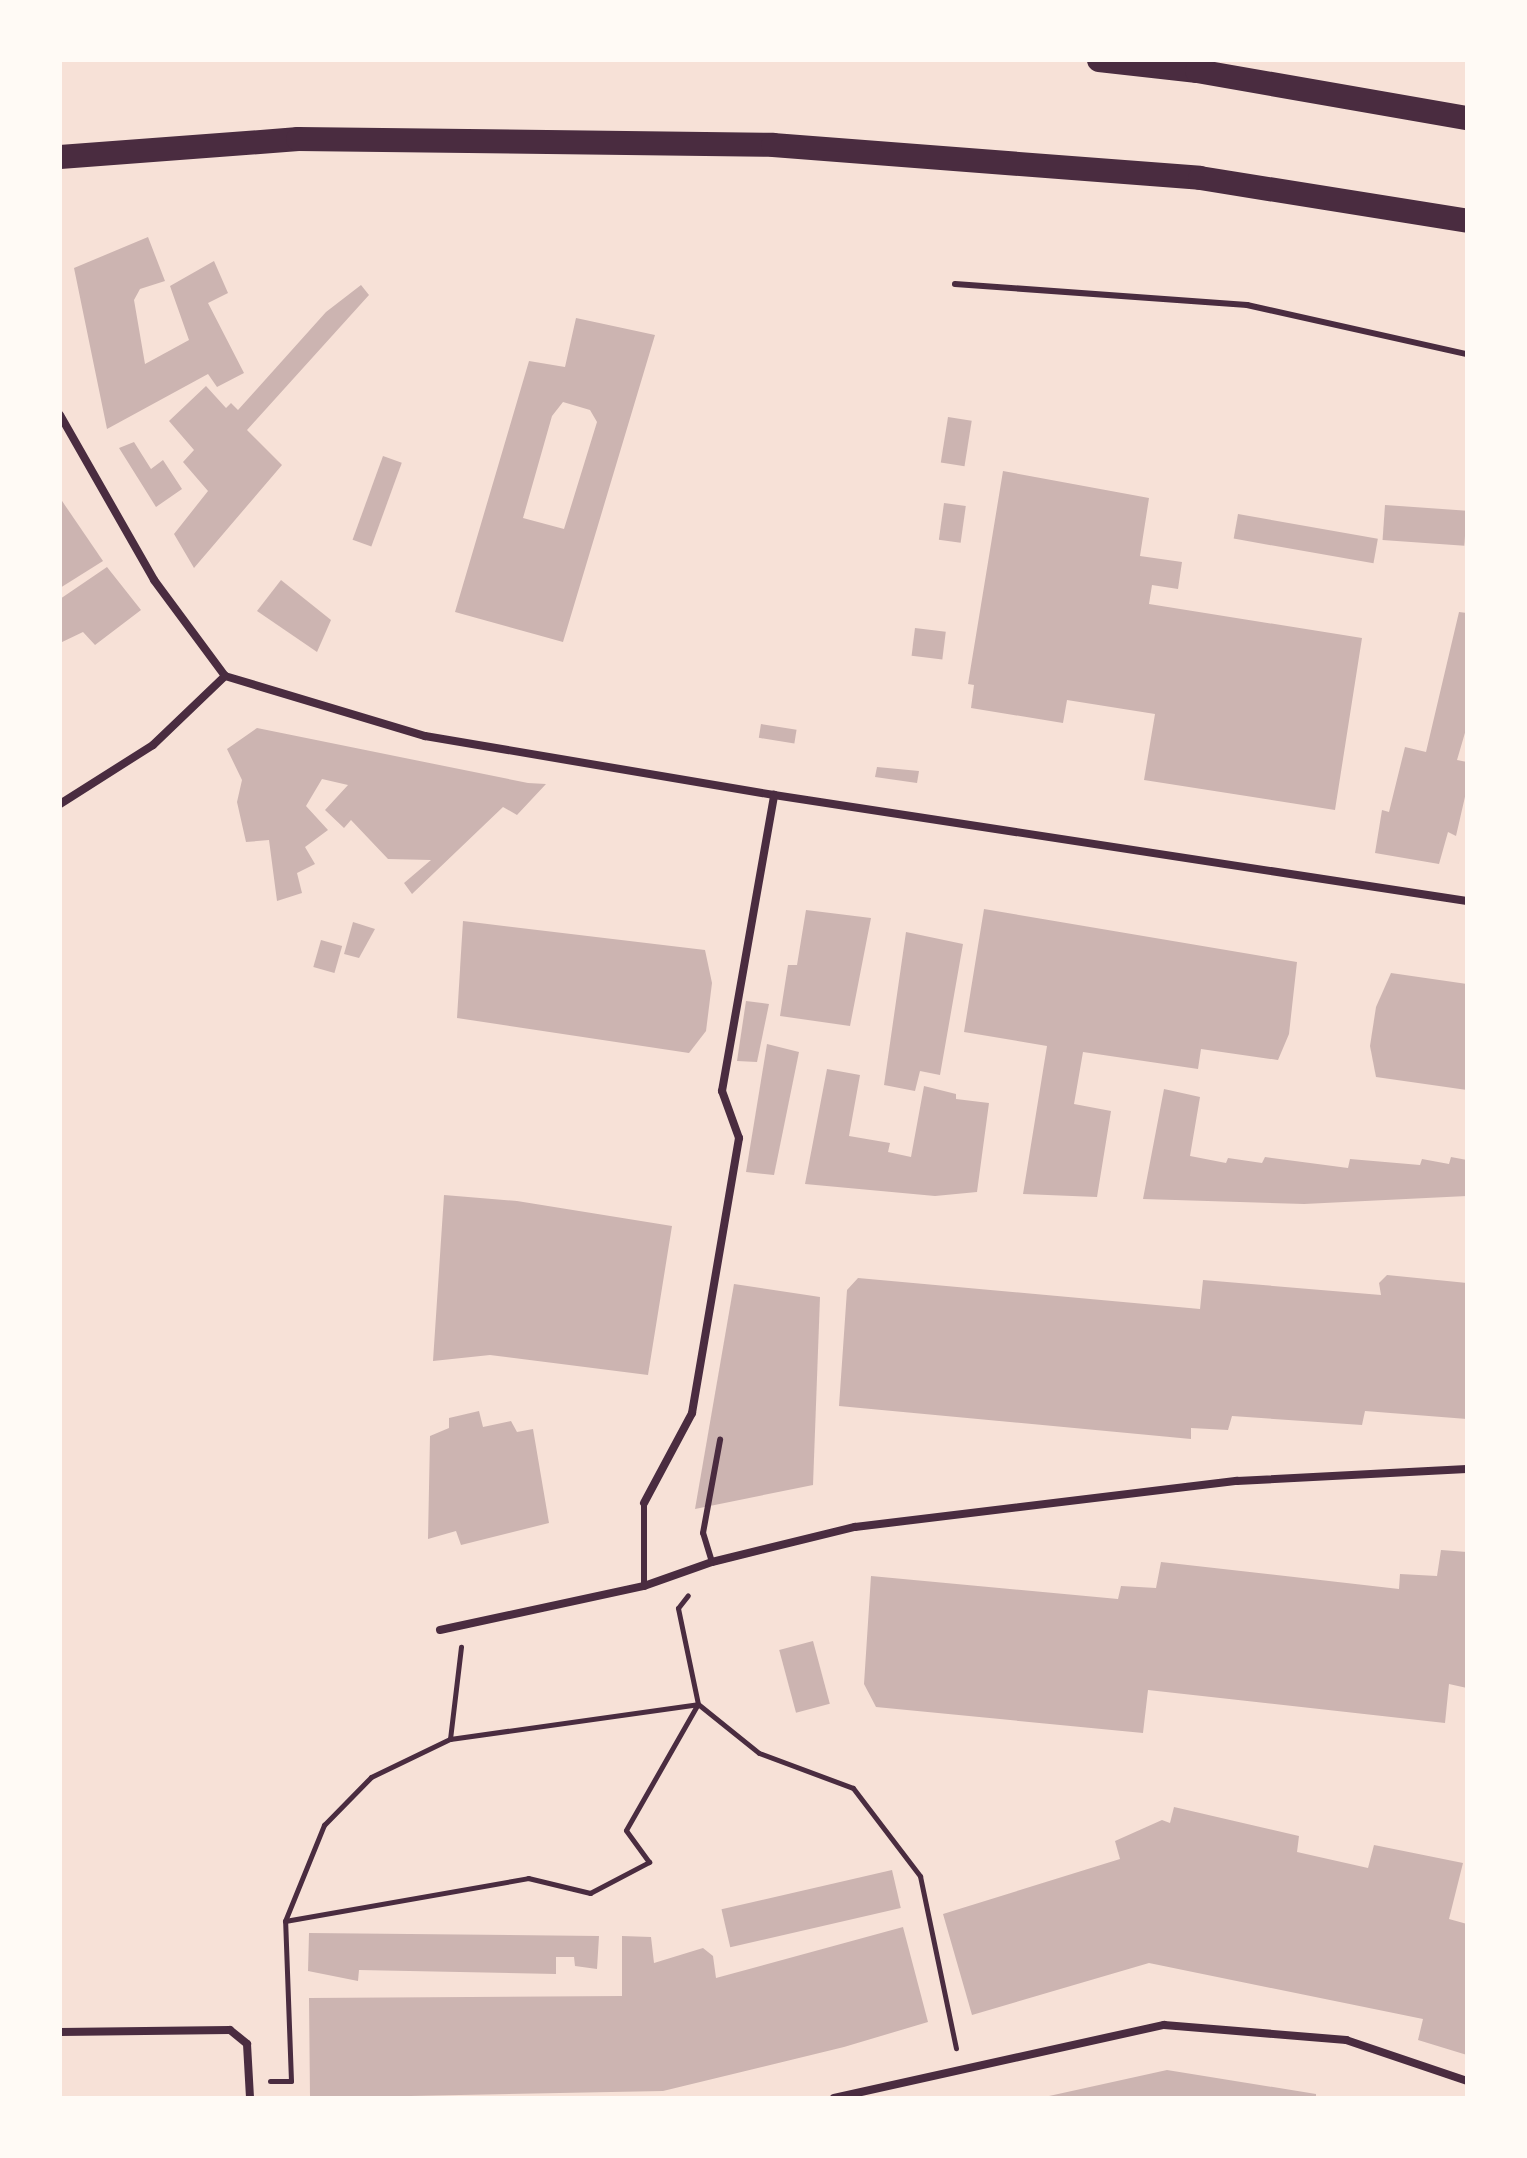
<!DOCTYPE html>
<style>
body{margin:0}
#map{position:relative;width:1527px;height:2158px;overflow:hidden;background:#f7e1d7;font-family:"Noto Sans",sans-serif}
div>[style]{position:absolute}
.building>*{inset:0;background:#ccb4b1;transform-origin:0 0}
.path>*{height:5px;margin:-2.5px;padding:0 2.5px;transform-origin:2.5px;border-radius:2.5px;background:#4a2c40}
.service>*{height:6px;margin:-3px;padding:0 3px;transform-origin:3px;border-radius:3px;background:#4a2c40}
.minor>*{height:8px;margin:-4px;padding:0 4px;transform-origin:4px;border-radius:4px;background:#4a2c40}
.motorway>*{height:24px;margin:-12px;padding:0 12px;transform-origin:12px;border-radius:12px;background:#4a2c40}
span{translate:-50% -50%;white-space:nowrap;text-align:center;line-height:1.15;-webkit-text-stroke:6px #fffaf5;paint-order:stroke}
.frame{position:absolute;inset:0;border:62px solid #fffaf5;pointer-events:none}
</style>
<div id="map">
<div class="building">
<i style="clip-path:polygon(148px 237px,165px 281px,140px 289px,134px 300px,145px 364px,189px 340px,170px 286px,214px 261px,228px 293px,208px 303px,244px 373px,217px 387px,208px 374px,107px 429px,74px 268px)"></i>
<i style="clip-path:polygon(361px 285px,369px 295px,247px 430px,282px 465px,194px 568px,174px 534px,208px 491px,183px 462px,194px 450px,169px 421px,206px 386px,226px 408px,231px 403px,238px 410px,326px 312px)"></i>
<i style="clip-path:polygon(evenodd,576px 318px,655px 335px,563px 642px,455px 612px,529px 361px,565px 367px,576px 318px,563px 402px,590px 410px,597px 422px,564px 529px,523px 518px,552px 416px,563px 402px)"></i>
<i style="left:948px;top:417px;width:24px;height:46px;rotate:9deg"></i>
<i style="clip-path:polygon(134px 442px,151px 469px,163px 460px,182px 489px,156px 507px,119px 448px)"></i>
<i style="left:383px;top:456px;width:20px;height:89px;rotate:20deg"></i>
<i style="clip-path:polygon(1003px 471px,1149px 498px,1140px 556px,1182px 562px,1178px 589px,1152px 585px,1149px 604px,1362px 638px,1335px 810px,1144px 780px,1155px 714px,1067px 700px,1063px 723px,971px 708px,974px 685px,968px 684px)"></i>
<i style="clip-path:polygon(60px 498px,103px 561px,60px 588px)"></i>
<i style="left:944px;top:503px;width:22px;height:37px;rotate:8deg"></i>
<i style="left:1385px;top:505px;width:82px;height:35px;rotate:4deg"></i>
<i style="left:1238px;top:514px;width:142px;height:25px;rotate:10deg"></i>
<i style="clip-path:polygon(107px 567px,141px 610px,95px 645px,83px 632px,60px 643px,60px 599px)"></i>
<i style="clip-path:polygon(281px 580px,331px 620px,317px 652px,257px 611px)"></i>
<i style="clip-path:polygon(1459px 612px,1467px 613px,1467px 726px,1457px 760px,1467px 762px,1467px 788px,1456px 836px,1448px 832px,1439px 864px,1375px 853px,1382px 810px,1389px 812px,1405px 747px,1426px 752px)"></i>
<i style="left:915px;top:628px;width:31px;height:28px;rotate:7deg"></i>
<i style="left:761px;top:724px;width:36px;height:14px;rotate:9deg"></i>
<i style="clip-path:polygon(257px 728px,528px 783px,546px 784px,517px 815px,503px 807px,412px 894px,404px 883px,431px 860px,388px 859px,351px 820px,344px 828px,325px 810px,348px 785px,322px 779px,306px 806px,328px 830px,305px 847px,315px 864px,297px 873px,302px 893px,277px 901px,269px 840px,246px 842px,237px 802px,242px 780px,227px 749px)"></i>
<i style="clip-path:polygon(877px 767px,919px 771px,917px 783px,875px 777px)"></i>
<i style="clip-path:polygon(984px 909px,1297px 962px,1289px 1034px,1278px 1060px,1201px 1049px,1198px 1069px,1083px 1052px,1074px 1104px,1111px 1111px,1097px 1197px,1023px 1194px,1047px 1046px,964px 1032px)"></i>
<i style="clip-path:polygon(806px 910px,871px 918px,850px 1026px,780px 1016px,788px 965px,797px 965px)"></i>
<i style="clip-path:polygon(463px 921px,705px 950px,712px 983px,706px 1031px,689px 1053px,457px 1018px)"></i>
<i style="clip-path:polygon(353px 922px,375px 929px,359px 958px,344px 954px)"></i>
<i style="clip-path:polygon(906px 932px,963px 944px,940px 1075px,920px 1071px,915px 1091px,884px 1085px)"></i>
<i style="left:321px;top:940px;width:22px;height:28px;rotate:16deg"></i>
<i style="clip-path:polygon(1391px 973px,1467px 984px,1467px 1090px,1376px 1077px,1370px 1046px,1376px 1007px)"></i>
<i style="clip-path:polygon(746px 1001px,769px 1004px,757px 1062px,737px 1061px)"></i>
<i style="clip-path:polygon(767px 1044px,799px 1052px,774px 1175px,746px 1172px)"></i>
<i style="clip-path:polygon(827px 1069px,860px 1075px,849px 1136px,890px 1143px,888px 1152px,911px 1157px,924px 1086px,956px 1094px,956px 1099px,989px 1103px,977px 1192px,935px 1196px,805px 1184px)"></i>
<i style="clip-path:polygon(1164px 1089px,1200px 1097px,1190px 1156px,1226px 1163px,1228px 1158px,1262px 1163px,1265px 1157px,1348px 1168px,1350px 1159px,1420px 1165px,1422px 1159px,1449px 1164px,1451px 1157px,1467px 1160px,1467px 1196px,1304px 1204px,1143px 1199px)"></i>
<i style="clip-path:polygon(444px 1195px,517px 1201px,672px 1226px,648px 1375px,490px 1355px,433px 1361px)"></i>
<i style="clip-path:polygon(1387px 1275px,1467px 1283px,1467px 1419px,1365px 1411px,1362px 1425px,1232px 1416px,1228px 1430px,1191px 1428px,1191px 1439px,839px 1406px,847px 1290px,858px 1278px,1200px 1309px,1203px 1280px,1381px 1295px,1379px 1283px)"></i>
<i style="clip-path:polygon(734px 1284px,820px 1297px,813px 1485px,695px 1509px)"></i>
<i style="clip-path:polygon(479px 1411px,483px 1427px,511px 1421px,517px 1432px,533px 1429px,549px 1523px,461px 1545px,456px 1531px,428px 1539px,430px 1436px,449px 1428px,449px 1418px)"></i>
<i style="clip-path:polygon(1441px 1550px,1467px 1552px,1467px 1688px,1449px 1684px,1445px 1723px,1148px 1690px,1143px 1733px,876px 1707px,864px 1684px,871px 1576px,1118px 1599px,1121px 1586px,1156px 1588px,1161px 1562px,1399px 1589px,1400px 1574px,1437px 1576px)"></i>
<i style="left:813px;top:1641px;width:65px;height:35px;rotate:75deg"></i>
<i style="clip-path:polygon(1174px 1807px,1299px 1836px,1297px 1852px,1368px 1868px,1374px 1845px,1463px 1863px,1449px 1919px,1467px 1924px,1467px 2055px,1418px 2040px,1423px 2019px,1149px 1963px,972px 2015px,943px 1914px,1120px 1859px,1115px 1841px,1162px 1820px,1170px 1823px)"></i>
<i style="left:892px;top:1870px;width:39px;height:175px;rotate:77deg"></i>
<i style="clip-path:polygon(903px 1927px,928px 2022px,844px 2047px,663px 2091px,310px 2098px,309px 1998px,622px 1996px,622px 1936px,651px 1937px,654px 1963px,703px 1948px,713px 1956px,716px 1978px)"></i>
<i style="clip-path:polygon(309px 1933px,599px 1936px,597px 1969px,575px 1966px,574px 1957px,556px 1957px,556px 1974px,359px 1970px,358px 1981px,308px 1971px)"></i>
<i style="clip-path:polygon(1167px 2070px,1316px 2094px,1316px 2098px,1040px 2098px)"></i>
</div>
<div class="path">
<i style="left:450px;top:1739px;width:93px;rotate:-83.2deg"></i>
<i style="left:285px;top:1921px;width:247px;rotate:-10deg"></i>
<i style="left:528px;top:1878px;width:64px;rotate:13.6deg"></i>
<i style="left:590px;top:1893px;width:67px;rotate:-27.7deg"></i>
<i style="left:649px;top:1862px;width:39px;rotate:-126deg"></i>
<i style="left:626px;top:1830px;width:145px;rotate:-60.3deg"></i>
<i style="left:698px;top:1704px;width:98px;rotate:-101.8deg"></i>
<i style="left:678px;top:1608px;width:16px;rotate:-52deg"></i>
<i style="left:270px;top:2081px;width:21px"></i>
<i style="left:291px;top:2081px;width:160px;rotate:-92.1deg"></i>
<i style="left:285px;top:1921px;width:104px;rotate:-67.9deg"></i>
<i style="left:324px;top:1825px;width:67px;rotate:-45.6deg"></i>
<i style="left:371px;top:1777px;width:88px;rotate:-25.7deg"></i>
<i style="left:450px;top:1739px;width:250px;rotate:-8deg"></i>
<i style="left:698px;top:1704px;width:78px;rotate:38.8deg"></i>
<i style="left:759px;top:1753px;width:100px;rotate:20.4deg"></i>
<i style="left:853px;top:1788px;width:111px;rotate:52.7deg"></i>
<i style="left:920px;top:1876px;width:176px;rotate:78.2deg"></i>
</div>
<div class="service">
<i style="left:955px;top:284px;width:293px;rotate:4.1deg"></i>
<i style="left:1247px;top:305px;width:225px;rotate:12.6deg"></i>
<i style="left:644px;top:1503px;width:83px;rotate:90deg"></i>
<i style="left:712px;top:1562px;width:30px;rotate:-107deg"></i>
<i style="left:703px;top:1533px;width:95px;rotate:-79.6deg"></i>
</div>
<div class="minor">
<i style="left:60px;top:415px;width:190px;rotate:60.3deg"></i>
<i style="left:154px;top:580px;width:119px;rotate:53.5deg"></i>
<i style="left:225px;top:676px;width:209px;rotate:16.7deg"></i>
<i style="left:425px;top:736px;width:354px;rotate:9.6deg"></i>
<i style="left:774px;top:795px;width:701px;rotate:8.7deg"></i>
<i style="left:60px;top:804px;width:110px;rotate:-32.4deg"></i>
<i style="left:153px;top:745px;width:100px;rotate:-43.8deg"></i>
<i style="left:644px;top:1503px;width:102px;rotate:-61.9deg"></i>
<i style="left:692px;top:1413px;width:279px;rotate:-80.3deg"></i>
<i style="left:739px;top:1138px;width:50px;rotate:-109.9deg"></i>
<i style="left:722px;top:1091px;width:301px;rotate:-80deg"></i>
<i style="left:440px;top:1630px;width:209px;rotate:-12.2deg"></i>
<i style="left:644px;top:1586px;width:72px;rotate:-19.4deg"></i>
<i style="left:712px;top:1562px;width:147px;rotate:-13.8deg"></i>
<i style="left:855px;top:1527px;width:385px;rotate:-6.9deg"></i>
<i style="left:1237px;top:1481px;width:230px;rotate:-3deg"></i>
<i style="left:60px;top:2032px;width:170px;rotate:-0.7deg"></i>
<i style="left:230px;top:2030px;width:22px;rotate:39deg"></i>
<i style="left:247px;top:2044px;width:54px;rotate:86.8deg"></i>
<i style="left:834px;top:2098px;width:338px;rotate:-12.5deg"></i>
<i style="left:1164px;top:2025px;width:183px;rotate:4.7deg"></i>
<i style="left:1346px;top:2040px;width:128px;rotate:18.7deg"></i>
</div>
<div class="motorway">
<i style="left:1099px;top:60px;width:99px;rotate:6.4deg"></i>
<i style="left:1197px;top:71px;width:274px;rotate:9.9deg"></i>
<i style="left:60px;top:157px;width:239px;rotate:-4.3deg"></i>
<i style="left:298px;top:139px;width:475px;rotate:0.7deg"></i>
<i style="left:773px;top:145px;width:428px;rotate:4.4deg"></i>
<i style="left:1200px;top:178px;width:270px;rotate:9.1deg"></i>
</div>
<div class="frame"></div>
</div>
